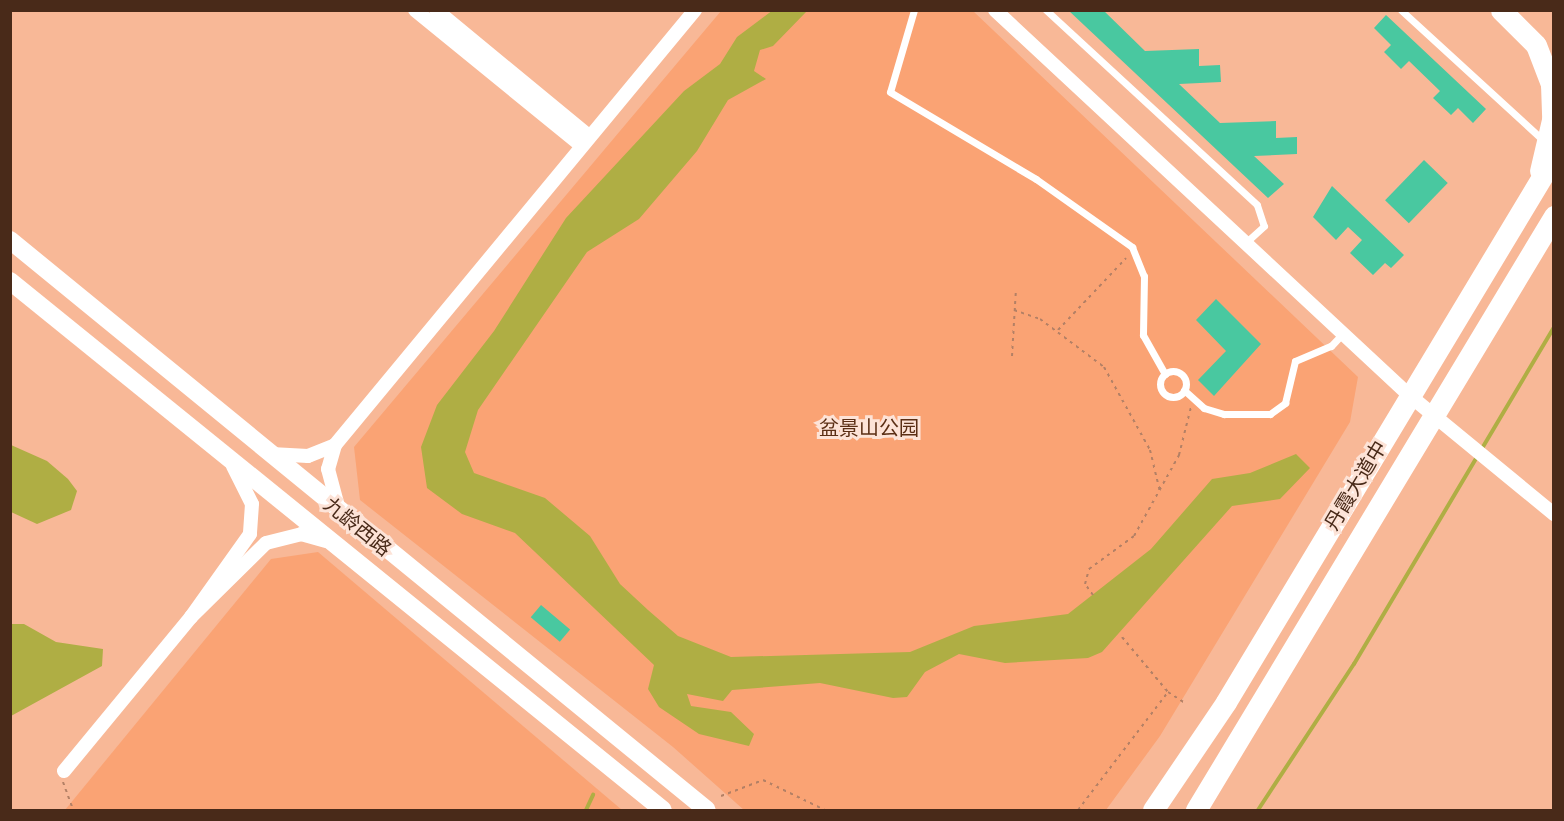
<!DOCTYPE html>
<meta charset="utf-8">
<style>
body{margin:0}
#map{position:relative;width:1564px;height:821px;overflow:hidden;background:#f8b897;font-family:"IBM Plex Sans","Noto Sans SC",sans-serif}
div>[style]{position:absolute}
.green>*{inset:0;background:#faa374}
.water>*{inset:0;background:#afae44}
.stream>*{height:4px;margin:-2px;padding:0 2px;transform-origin:2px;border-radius:2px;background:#afae44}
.building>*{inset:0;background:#49c8a0;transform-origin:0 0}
.path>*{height:2px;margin-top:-1px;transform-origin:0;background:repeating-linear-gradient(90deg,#b38065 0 3px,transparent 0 7.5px)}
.service>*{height:7px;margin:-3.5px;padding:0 3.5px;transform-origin:3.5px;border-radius:3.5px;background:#fff}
.service>.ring{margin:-3.5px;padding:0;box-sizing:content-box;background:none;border:7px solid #fff;border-radius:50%}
.minor>*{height:14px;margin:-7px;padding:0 7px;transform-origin:7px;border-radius:7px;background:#fff}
.secondary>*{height:18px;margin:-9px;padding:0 9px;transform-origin:9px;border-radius:9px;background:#fff}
.primary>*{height:21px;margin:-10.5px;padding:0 10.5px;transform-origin:10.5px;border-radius:10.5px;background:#fff}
span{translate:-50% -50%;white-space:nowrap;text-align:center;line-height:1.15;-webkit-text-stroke:6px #fde3d7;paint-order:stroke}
.park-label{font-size:20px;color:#5b2f15}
.street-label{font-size:20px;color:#492a19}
.frame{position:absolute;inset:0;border:12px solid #492a19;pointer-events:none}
</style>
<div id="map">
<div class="green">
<i style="clip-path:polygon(721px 11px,973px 11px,1358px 377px,1350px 422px,1160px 736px,1106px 810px,744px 810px,673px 747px,360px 500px,354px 447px)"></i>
<i style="clip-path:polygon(318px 552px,622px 810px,65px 810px,271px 559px)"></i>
</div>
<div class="water">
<i style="clip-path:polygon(773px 10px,807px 11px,773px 46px,760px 50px,754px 71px,766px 79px,728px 100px,697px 151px,639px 219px,587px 252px,478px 410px,465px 452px,474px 473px,545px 498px,590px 536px,620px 584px,648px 610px,678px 636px,731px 657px,910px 652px,974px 626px,1068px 614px,1151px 549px,1212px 479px,1250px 473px,1296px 454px,1310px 468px,1280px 499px,1232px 506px,1102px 652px,1088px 658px,1005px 663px,959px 654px,925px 672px,907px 697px,893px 698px,820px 683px,732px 690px,723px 701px,687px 694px,691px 706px,731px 712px,754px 734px,749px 746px,699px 734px,659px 707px,648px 689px,654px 665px,515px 533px,462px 514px,427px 488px,421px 447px,437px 405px,494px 331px,566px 218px,684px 91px,720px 64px,737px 37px)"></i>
<i style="clip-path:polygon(11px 445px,47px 461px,68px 479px,77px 491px,71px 510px,37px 524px,11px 512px)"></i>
<i style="clip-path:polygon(11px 624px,24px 624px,56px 642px,103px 649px,102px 666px,11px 716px)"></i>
</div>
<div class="stream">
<i style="left:586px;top:810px;width:17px;rotate:-65deg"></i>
<i style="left:1258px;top:810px;width:175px;rotate:-56.7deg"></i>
<i style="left:1354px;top:664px;width:392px;rotate:-59.3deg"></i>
</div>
<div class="building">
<i style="clip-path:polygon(1068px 10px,1103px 10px,1145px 51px,1199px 49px,1199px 66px,1220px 65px,1221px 82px,1179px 84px,1220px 123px,1276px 121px,1276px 138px,1297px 137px,1297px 154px,1254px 156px,1284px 184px,1268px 198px)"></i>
<i style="clip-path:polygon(1386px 15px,1486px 109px,1473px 123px,1458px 108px,1451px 115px,1433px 98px,1440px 91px,1409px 61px,1401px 69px,1384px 52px,1391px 45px,1374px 28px)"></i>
<i style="left:1424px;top:160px;width:33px;height:56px;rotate:44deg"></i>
<i style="clip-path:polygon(1332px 186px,1404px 255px,1391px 268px,1385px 263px,1373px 275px,1350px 253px,1362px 240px,1348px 227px,1336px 240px,1313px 217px)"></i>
<i style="clip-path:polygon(1216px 299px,1261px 344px,1214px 396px,1198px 380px,1226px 351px,1196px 320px)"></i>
<i style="left:541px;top:605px;width:38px;height:16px;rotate:40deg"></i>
</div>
<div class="path">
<i style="left:1014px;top:310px;width:28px;rotate:19deg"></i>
<i style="left:1040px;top:319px;width:80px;rotate:36.9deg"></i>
<i style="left:1104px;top:367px;width:95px;rotate:61deg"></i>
<i style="left:1150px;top:450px;width:43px;rotate:76.6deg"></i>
<i style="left:1058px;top:330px;width:99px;rotate:-46.6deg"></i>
<i style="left:1012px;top:356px;width:67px;rotate:-86.6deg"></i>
<i style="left:1093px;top:595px;width:14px;rotate:-126deg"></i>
<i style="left:1085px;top:584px;width:16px;rotate:-75deg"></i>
<i style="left:1089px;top:569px;width:56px;rotate:-36.3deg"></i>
<i style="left:1134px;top:536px;width:93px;rotate:-60.9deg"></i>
<i style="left:1179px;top:455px;width:49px;rotate:-76deg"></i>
<i style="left:1122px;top:637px;width:72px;rotate:50.1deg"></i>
<i style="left:1168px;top:692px;width:20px;rotate:33deg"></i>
<i style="left:63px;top:782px;width:30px;rotate:70deg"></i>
<i style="left:721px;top:796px;width:45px;rotate:-20.9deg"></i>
<i style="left:763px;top:780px;width:69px;rotate:25.8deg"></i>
<i style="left:940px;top:810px;width:39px"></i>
<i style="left:1078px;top:810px;width:148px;rotate:-52.7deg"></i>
</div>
<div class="service">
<i style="left:914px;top:10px;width:85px;rotate:106.3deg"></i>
<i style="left:890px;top:92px;width:170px;rotate:30.8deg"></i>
<i style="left:1036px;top:179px;width:118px;rotate:35.3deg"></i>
<i style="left:1132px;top:247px;width:31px;rotate:68deg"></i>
<i style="left:1144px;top:276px;width:59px;rotate:91deg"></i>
<i style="left:1143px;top:335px;width:45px;rotate:60.6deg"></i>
<i style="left:1046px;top:10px;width:287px;rotate:42.7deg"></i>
<i style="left:1257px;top:205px;width:22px;rotate:72deg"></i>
<i style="left:1264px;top:226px;width:24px;rotate:138deg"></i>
<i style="left:1401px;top:10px;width:193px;rotate:42.5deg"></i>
<i class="ring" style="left:1160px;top:371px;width:19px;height:19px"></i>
<i style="left:1184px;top:390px;width:27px;rotate:42deg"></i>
<i style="left:1204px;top:408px;width:21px;rotate:17deg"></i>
<i style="left:1224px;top:414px;width:46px"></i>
<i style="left:1270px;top:414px;width:19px;rotate:-36deg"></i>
<i style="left:1285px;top:403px;width:43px;rotate:-76.6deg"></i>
<i style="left:1295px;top:361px;width:39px;rotate:-23deg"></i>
<i style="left:1331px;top:346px;width:16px;rotate:-47deg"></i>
</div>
<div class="minor">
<i style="left:415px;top:10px;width:215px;rotate:39.2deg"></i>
<i style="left:436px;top:10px;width:198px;rotate:39.5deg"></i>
<i style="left:995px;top:10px;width:565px;rotate:42.92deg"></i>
<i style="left:1409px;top:395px;width:188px;rotate:39.4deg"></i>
<i style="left:335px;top:445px;width:565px;rotate:-50.39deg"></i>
<i style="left:271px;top:454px;width:37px;rotate:3deg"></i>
<i style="left:308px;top:456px;width:29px;rotate:-22deg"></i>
<i style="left:335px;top:445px;width:25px;rotate:106deg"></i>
<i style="left:328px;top:469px;width:38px;rotate:75deg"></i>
<i style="left:233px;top:466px;width:42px;rotate:63.4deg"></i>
<i style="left:252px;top:504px;width:30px;rotate:94deg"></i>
<i style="left:250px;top:534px;width:102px;rotate:125.4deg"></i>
<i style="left:191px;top:617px;width:105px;rotate:-44.6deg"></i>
<i style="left:266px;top:543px;width:36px;rotate:-14deg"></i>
<i style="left:301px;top:534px;width:25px;rotate:16deg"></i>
<i style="left:64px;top:771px;width:200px;rotate:-50.5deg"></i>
</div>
<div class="secondary">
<i style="left:10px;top:240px;width:900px;rotate:39.28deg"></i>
<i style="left:10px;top:281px;width:840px;rotate:39.01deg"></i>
</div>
<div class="primary">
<i style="left:1501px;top:10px;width:49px;rotate:45deg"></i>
<i style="left:1536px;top:45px;width:42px;rotate:69deg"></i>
<i style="left:1551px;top:84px;width:36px;rotate:88deg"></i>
<i style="left:1552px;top:120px;width:52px;rotate:103.2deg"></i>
<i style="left:1153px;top:810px;width:130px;rotate:-55.9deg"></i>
<i style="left:1226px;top:702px;width:636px;rotate:-58.96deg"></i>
<i style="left:1196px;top:810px;width:694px;rotate:-58.92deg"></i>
</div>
<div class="park-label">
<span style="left:869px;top:427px">盆景山公园</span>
</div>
<div class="street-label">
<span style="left:1355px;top:485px;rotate:-59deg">丹霞大道中</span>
<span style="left:358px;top:526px;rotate:39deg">九龄西路</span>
</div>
<div class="frame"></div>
</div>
